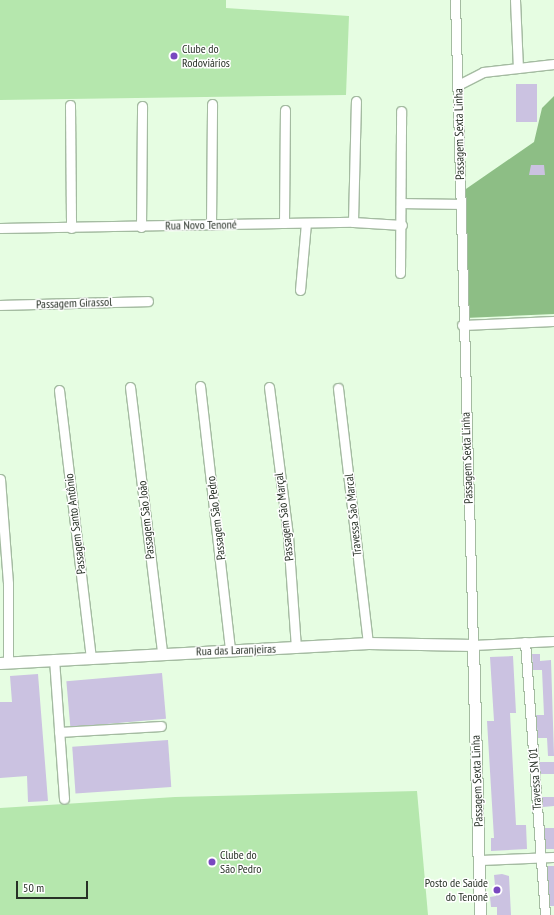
<!DOCTYPE html>
<meta charset="utf-8">
<style>
body{margin:0}
#map{position:relative;width:554px;height:915px;overflow:hidden;background:#e6fde2;font-family:"PT Sans Narrow",sans-serif}
div>[style]{position:absolute}
.green>*{inset:0;background:#b5e7ad}
.forest>*{inset:0;background:#8dbe85}
.building>*{inset:0;background:#cbc2e1;transform-origin:0 0}
.roads{filter:drop-shadow(1px 0 #a4bba1) drop-shadow(-1px 0 #a4bba1) drop-shadow(0 1px #a4bba1) drop-shadow(0 -1px #a4bba1)}
.minor>*{height:9px;margin:-4.5px;padding:0 4.5px;transform-origin:4.5px;border-radius:4.5px;background:#fff}
.tertiary>*{height:11px;margin:-5.5px;padding:0 5.5px;transform-origin:5.5px;border-radius:5.5px;background:#fff}
.dots>*{width:11px;height:11px;translate:-50% -50%;box-sizing:border-box;border:2px solid #fff;border-radius:50%}
span{translate:-50% -50%;white-space:nowrap;text-align:center;line-height:1.15;-webkit-text-stroke:3px #fff;paint-order:stroke}
.poi-label{font-size:12px;color:#283127}
.left{translate:0 -50%;text-align:left}
.right{translate:-100% -50%;text-align:right}
.street-label{font-size:12px;color:#283127}
.scale{position:absolute;left:16px;top:881px;width:72px;height:18px;box-sizing:border-box;border:2px solid #283127;border-top:0;padding-left:5px;font-size:12px;line-height:14px;white-space:nowrap;color:#283127;-webkit-text-stroke:3px #fff;paint-order:stroke}
</style>
<div id="map">
<div class="green">
<i style="clip-path:polygon(0 0,226px 0,226px 8px,349px 16px,346px 95px,0 100px)"></i>
<i style="clip-path:polygon(417px 791px,428px 915px,0 915px,0 808px,175px 797px)"></i>
</div>
<div class="forest">
<i style="clip-path:polygon(554px 96px,554px 314px,465px 318px,463px 191px,534px 142px,542px 108px)"></i>
</div>
<div class="building">
<i style="left:516px;top:84px;width:21px;height:38px"></i>
<i style="clip-path:polygon(531px 165px,544px 165px,545px 175px,529px 175px)"></i>
<i style="clip-path:polygon(532px 654px,540px 654px,540px 661px,551px 660px,554px 756px,548px 756px,547px 738px,538px 738px,536px 715px,544px 715px,542px 670px,533px 670px)"></i>
<i style="clip-path:polygon(513px 656px,516px 713px,510px 713px,516px 825px,526px 825px,527px 849px,491px 851px,491px 838px,494px 838px,487px 721px,494px 721px,490px 657px)"></i>
<i style="left:162px;top:673px;width:46px;height:96px;rotate:85deg"></i>
<i style="clip-path:polygon(38px 674px,48px 801px,28px 802px,27px 776px,0 778px,0 702px,12px 702px,10px 676px)"></i>
<i style="left:168px;top:740px;width:47px;height:96px;rotate:86deg"></i>
<i style="left:540px;top:762px;width:14px;height:12px"></i>
<i style="clip-path:polygon(542px 797px,554px 797px,554px 806px,543px 807px)"></i>
<i style="left:545px;top:828px;width:9px;height:21px"></i>
<i style="clip-path:polygon(547px 866px,554px 866px,554px 906px,550px 906px)"></i>
<i style="clip-path:polygon(502px 874px,509px 876px,511px 915px,497px 915px,497px 907px,491px 907px,490px 897px,496px 896px,494px 875px)"></i>
</div>
<div class="roads">
<div class="minor">
<i style="left:455px;top:0;width:645px;rotate:88.4deg"></i>
<i style="left:473px;top:645px;width:81px;rotate:-2.8deg"></i>
<i style="left:515px;top:0;width:68px;rotate:87.5deg"></i>
<i style="left:458px;top:85px;width:28px;rotate:-27deg"></i>
<i style="left:483px;top:72px;width:71px;rotate:-6.4deg"></i>
<i style="left:70px;top:105px;width:123px;rotate:89.5deg"></i>
<i style="left:402px;top:203px;width:58px;rotate:1deg"></i>
<i style="left:353px;top:222px;width:121px;rotate:-88.6deg"></i>
<i style="left:284px;top:223px;width:113px;rotate:-89.5deg"></i>
<i style="left:211px;top:225px;width:121px;rotate:-89.5deg"></i>
<i style="left:141px;top:227px;width:121px;rotate:-89.5deg"></i>
<i style="left:0;top:228px;width:353px;rotate:-1deg"></i>
<i style="left:353px;top:222px;width:49px;rotate:3.5deg"></i>
<i style="left:400px;top:273px;width:162px;rotate:-89.6deg"></i>
<i style="left:300px;top:290px;width:67px;rotate:-84.9deg"></i>
<i style="left:0;top:305px;width:148px;rotate:-1.5deg"></i>
<i style="left:462px;top:325px;width:92px;rotate:-2.5deg"></i>
<i style="left:200px;top:386px;width:266px;rotate:83.5deg"></i>
<i style="left:130px;top:387px;width:268px;rotate:83.1deg"></i>
<i style="left:269px;top:387px;width:150px;rotate:82.7deg"></i>
<i style="left:288px;top:536px;width:112px;rotate:85.9deg"></i>
<i style="left:338px;top:388px;width:257px;rotate:83.3deg"></i>
<i style="left:59px;top:390px;width:269px;rotate:83.2deg"></i>
<i style="left:0;top:479px;width:105px;rotate:85.6deg"></i>
<i style="left:8px;top:584px;width:78px;rotate:90deg"></i>
<i style="left:525px;top:642px;width:274px;rotate:85.8deg"></i>
<i style="left:54px;top:659px;width:140px;rotate:85.9deg"></i>
<i style="left:59px;top:732px;width:102px;rotate:-3.4deg"></i>
<i style="left:479px;top:860px;width:75px;rotate:-2.3deg"></i>
</div>
<div class="tertiary">
<i style="left:0;top:663px;width:369px;rotate:-3.1deg"></i>
<i style="left:368px;top:643px;width:105px;rotate:1.1deg"></i>
<i style="left:473px;top:645px;width:270px;rotate:88.5deg"></i>
</div>
</div>
<div class="dots">
<i style="left:174px;top:56px;background:#7948c0"></i>
<i style="left:212px;top:862px;background:#7948c0"></i>
<i style="left:497px;top:890px;background:#7948c0"></i>
</div>
<div class="poi-label">
<span class="left" style="left:182px;top:56px">Clube do<br>Rodoviários</span>
<span class="left" style="left:220px;top:862px">Clube do<br>São Pedro</span>
<span class="right" style="left:488px;top:890px">Posto de Saúde<br>do Tenoné</span>
</div>
<div class="street-label">
<span style="left:459px;top:134px;rotate:-91deg">Passagem Sexta Linha</span>
<span style="left:201px;top:225px;rotate:-1deg">Rua Novo Tenoné</span>
<span style="left:74px;top:303px;rotate:-2deg">Passagem Girassol</span>
<span style="left:467px;top:458px;rotate:-92deg">Passagem Sexta Linha</span>
<span style="left:353px;top:515px;rotate:-96deg">Travessa São Marcal</span>
<span style="left:284px;top:517px;rotate:-97deg">Passagem São Marçal</span>
<span style="left:216px;top:518px;rotate:-97deg">Passagem São Pedro</span>
<span style="left:146px;top:520px;rotate:-96deg">Passagem São João</span>
<span style="left:75px;top:524px;rotate:-97deg">Passagem Santo Antônio</span>
<span style="left:236px;top:650px;rotate:-2deg">Rua das Laranjeiras</span>
<span style="left:535px;top:779px;rotate:-94deg">Travessa SN 01</span>
<span style="left:477px;top:781px;rotate:-92deg">Passagem Sexta Linha</span>
</div>
<div class="scale">50 m</div>
</div>
